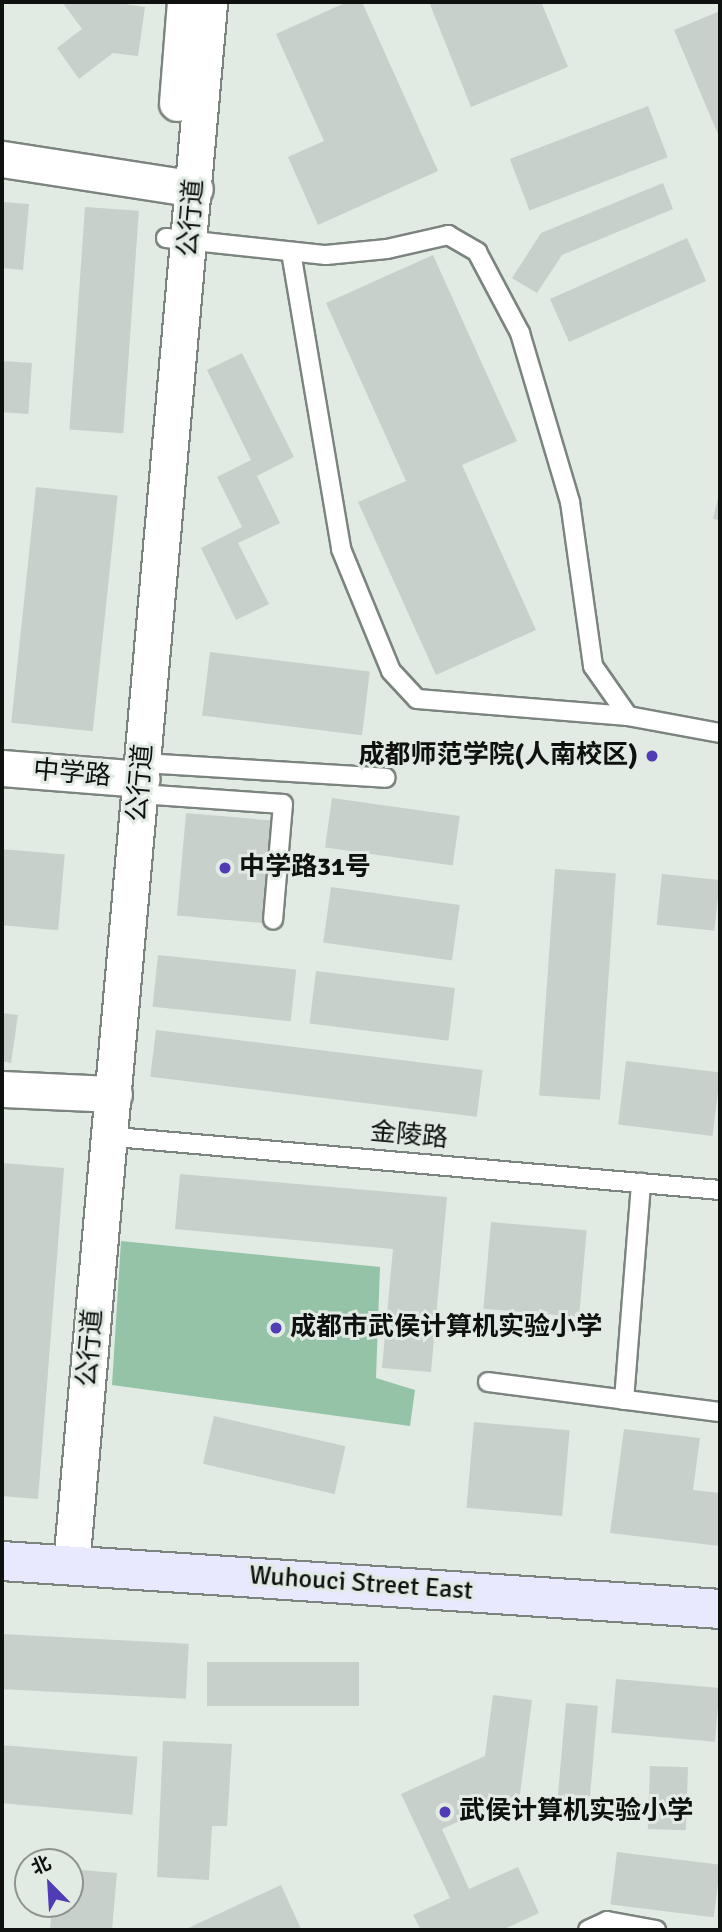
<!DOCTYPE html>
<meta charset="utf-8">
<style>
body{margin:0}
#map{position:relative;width:722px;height:1932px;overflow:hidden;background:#e1ebe4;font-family:Signika,"Noto Sans SC",sans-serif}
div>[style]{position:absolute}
.green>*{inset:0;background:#95c3a7}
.building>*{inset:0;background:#c7d0ca;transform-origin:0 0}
.roads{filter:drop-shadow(2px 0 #7b847e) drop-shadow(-2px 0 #7b847e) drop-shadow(0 2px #7b847e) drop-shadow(0 -2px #7b847e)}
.lane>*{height:18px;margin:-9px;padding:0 9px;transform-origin:9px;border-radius:9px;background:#fff}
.street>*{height:35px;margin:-17.5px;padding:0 17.5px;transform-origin:17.5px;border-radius:17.5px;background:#fff}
.secondary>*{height:38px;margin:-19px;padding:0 19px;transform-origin:19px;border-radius:19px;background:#e8e8fe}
.dots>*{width:19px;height:19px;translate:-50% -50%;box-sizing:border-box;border:4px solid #e1ebe4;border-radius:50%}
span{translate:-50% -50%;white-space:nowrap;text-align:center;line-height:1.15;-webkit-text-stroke:6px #e1ebe4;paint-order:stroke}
.street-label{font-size:26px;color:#0e110f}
.poi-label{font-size:26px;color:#0e110f;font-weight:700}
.right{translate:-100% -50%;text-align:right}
.left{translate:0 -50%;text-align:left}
.frame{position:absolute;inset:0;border:4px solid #0e110f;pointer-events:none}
.north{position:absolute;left:14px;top:1848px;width:70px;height:70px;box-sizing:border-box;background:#e1ebe4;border:2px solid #8d948f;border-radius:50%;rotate:336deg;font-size:19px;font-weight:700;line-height:28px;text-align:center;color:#0e110f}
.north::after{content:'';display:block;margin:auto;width:24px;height:32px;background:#503db5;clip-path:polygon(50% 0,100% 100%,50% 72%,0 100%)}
</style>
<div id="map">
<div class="green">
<i style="clip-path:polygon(121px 1241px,380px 1267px,376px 1378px,415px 1390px,410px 1426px,112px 1385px)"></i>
</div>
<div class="building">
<i style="clip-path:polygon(62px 2px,112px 2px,145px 7px,138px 56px,113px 53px,79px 79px,57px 48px,82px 29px)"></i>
<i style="clip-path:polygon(347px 2px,362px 2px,438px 171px,318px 225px,288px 157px,324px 141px,276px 34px)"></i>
<i style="clip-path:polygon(429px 2px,547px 2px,542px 4px,568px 67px,471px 107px)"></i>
<i style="clip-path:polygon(720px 11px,720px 139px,674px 30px)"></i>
<i style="left:648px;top:106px;width:55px;height:148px;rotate:69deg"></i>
<i style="clip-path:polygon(663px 183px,673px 209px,562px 255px,537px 293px,512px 278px,541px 233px)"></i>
<i style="clip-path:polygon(2px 202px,29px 204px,23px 270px,2px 268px)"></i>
<i style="left:85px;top:207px;width:54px;height:223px;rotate:4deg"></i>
<i style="left:687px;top:238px;width:47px;height:150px;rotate:66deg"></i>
<i style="clip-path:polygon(433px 255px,517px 441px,462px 465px,536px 630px,436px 675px,358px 502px,406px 481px,326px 303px)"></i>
<i style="clip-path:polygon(242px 353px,294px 457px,257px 476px,280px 523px,238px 543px,269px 604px,236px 620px,201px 548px,242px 527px,217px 477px,251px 460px,207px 370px)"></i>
<i style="left:2px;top:361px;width:30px;height:51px;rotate:4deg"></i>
<i style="left:36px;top:487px;width:82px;height:237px;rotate:6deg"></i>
<i style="clip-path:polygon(719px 494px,720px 494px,720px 520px,713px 519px)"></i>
<i style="left:210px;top:652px;width:161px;height:64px;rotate:7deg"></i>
<i style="left:332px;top:798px;width:129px;height:50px;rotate:8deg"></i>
<i style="left:186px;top:813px;width:88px;height:103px;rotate:5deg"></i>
<i style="left:2px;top:849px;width:63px;height:76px;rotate:5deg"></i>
<i style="left:555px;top:869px;width:61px;height:227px;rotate:4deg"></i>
<i style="left:662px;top:874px;width:58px;height:51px;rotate:6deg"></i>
<i style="left:331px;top:887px;width:130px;height:56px;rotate:8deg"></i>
<i style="left:158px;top:955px;width:139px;height:52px;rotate:6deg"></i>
<i style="left:316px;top:971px;width:140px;height:53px;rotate:7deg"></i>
<i style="clip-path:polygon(2px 1013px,18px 1015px,11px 1063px,2px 1061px)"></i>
<i style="left:156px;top:1030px;width:329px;height:47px;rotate:7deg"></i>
<i style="left:626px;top:1061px;width:95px;height:64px;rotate:7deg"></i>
<i style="clip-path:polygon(2px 1163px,64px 1168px,38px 1499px,2px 1496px)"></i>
<i style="clip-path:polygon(180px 1174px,447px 1197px,431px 1372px,382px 1368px,393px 1249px,175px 1229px)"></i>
<i style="left:491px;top:1222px;width:96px;height:87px;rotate:5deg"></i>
<i style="left:214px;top:1416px;width:135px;height:49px;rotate:13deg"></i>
<i style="left:474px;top:1422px;width:96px;height:86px;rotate:5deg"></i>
<i style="clip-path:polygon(624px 1429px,700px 1438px,693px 1490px,720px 1493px,720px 1546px,610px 1533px)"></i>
<i style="left:2px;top:1634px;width:187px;height:55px;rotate:3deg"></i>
<i style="left:207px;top:1662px;width:152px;height:44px"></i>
<i style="left:616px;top:1679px;width:104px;height:54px;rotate:5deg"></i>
<i style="clip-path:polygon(493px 1695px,532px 1700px,520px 1794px,442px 1829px,469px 1889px,518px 1867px,539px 1913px,502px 1930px,421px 1930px,413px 1915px,450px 1898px,401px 1794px,485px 1756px)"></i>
<i style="left:566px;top:1703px;width:32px;height:97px;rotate:5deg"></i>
<i style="clip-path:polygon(163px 1741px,232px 1744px,227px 1826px,212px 1826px,209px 1880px,157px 1877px)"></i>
<i style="left:2px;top:1745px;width:136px;height:58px;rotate:5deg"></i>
<i style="left:650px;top:1766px;width:38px;height:63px;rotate:2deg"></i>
<i style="left:617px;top:1852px;width:104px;height:53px;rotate:7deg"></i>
<i style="clip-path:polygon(70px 1869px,117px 1873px,112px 1930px,50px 1930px,52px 1904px,70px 1904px)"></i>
<i style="clip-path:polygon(281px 1885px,301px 1929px,184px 1930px)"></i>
</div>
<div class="roads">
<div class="lane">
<i style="left:166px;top:238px;width:161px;rotate:6.1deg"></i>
<i style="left:326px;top:255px;width:61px;rotate:-5.6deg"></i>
<i style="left:387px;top:249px;width:63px;rotate:-12.9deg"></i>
<i style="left:448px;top:235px;width:34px;rotate:30deg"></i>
<i style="left:477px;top:252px;width:92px;rotate:62deg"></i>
<i style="left:520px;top:333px;width:176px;rotate:73.5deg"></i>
<i style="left:570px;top:502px;width:166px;rotate:82deg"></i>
<i style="left:593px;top:666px;width:61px;rotate:55deg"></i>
<i style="left:628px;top:716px;width:94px;rotate:10.5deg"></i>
<i style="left:291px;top:252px;width:301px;rotate:80.4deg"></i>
<i style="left:341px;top:549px;width:132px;rotate:67.7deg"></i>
<i style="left:391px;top:671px;width:38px;rotate:47deg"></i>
<i style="left:417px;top:699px;width:212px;rotate:4.6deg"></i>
<i style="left:143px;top:763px;width:243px;rotate:3.5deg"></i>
<i style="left:140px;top:794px;width:143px;rotate:4deg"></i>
<i style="left:283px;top:804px;width:116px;rotate:94.9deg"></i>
<i style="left:104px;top:1136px;width:618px;rotate:5.01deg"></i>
<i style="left:488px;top:1382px;width:234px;rotate:7.4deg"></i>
<i style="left:624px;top:1400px;width:218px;rotate:-85.5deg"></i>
<i style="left:588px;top:1930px;width:21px;rotate:-25deg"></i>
<i style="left:607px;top:1921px;width:50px;rotate:10.4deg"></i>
</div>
<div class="street">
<i style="left:177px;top:103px;width:101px;rotate:-85.5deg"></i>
<i style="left:2px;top:159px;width:195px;rotate:8.8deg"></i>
<i style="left:2px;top:768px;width:140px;rotate:4.5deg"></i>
<i style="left:2px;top:1089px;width:112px;rotate:2.6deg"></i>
<i style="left:71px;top:1565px;width:1569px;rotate:-84.95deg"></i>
</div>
<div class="secondary">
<i style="left:2px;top:1561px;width:720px;rotate:3.82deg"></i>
</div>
</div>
<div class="dots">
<i style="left:652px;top:756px;background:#503db5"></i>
<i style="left:225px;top:868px;background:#503db5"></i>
<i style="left:276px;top:1328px;background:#503db5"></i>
<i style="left:445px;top:1812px;background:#503db5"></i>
</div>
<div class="street-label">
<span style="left:192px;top:218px;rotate:-85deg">公行道</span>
<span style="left:72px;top:774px;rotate:5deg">中学路</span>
<span style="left:141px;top:783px;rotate:-85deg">公行道</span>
<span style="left:409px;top:1136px;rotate:5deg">金陵路</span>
<span style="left:91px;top:1348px;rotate:-85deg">公行道</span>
<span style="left:361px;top:1584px;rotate:4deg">Wuhouci Street East</span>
</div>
<div class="poi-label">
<span class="right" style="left:638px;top:756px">成都师范学院(人南校区)</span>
<span class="left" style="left:239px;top:868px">中学路31号</span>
<span class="left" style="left:290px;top:1328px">成都市武侯计算机实验小学</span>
<span class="left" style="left:459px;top:1812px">武侯计算机实验小学</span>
</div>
<div class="frame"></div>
<div class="north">北</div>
</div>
